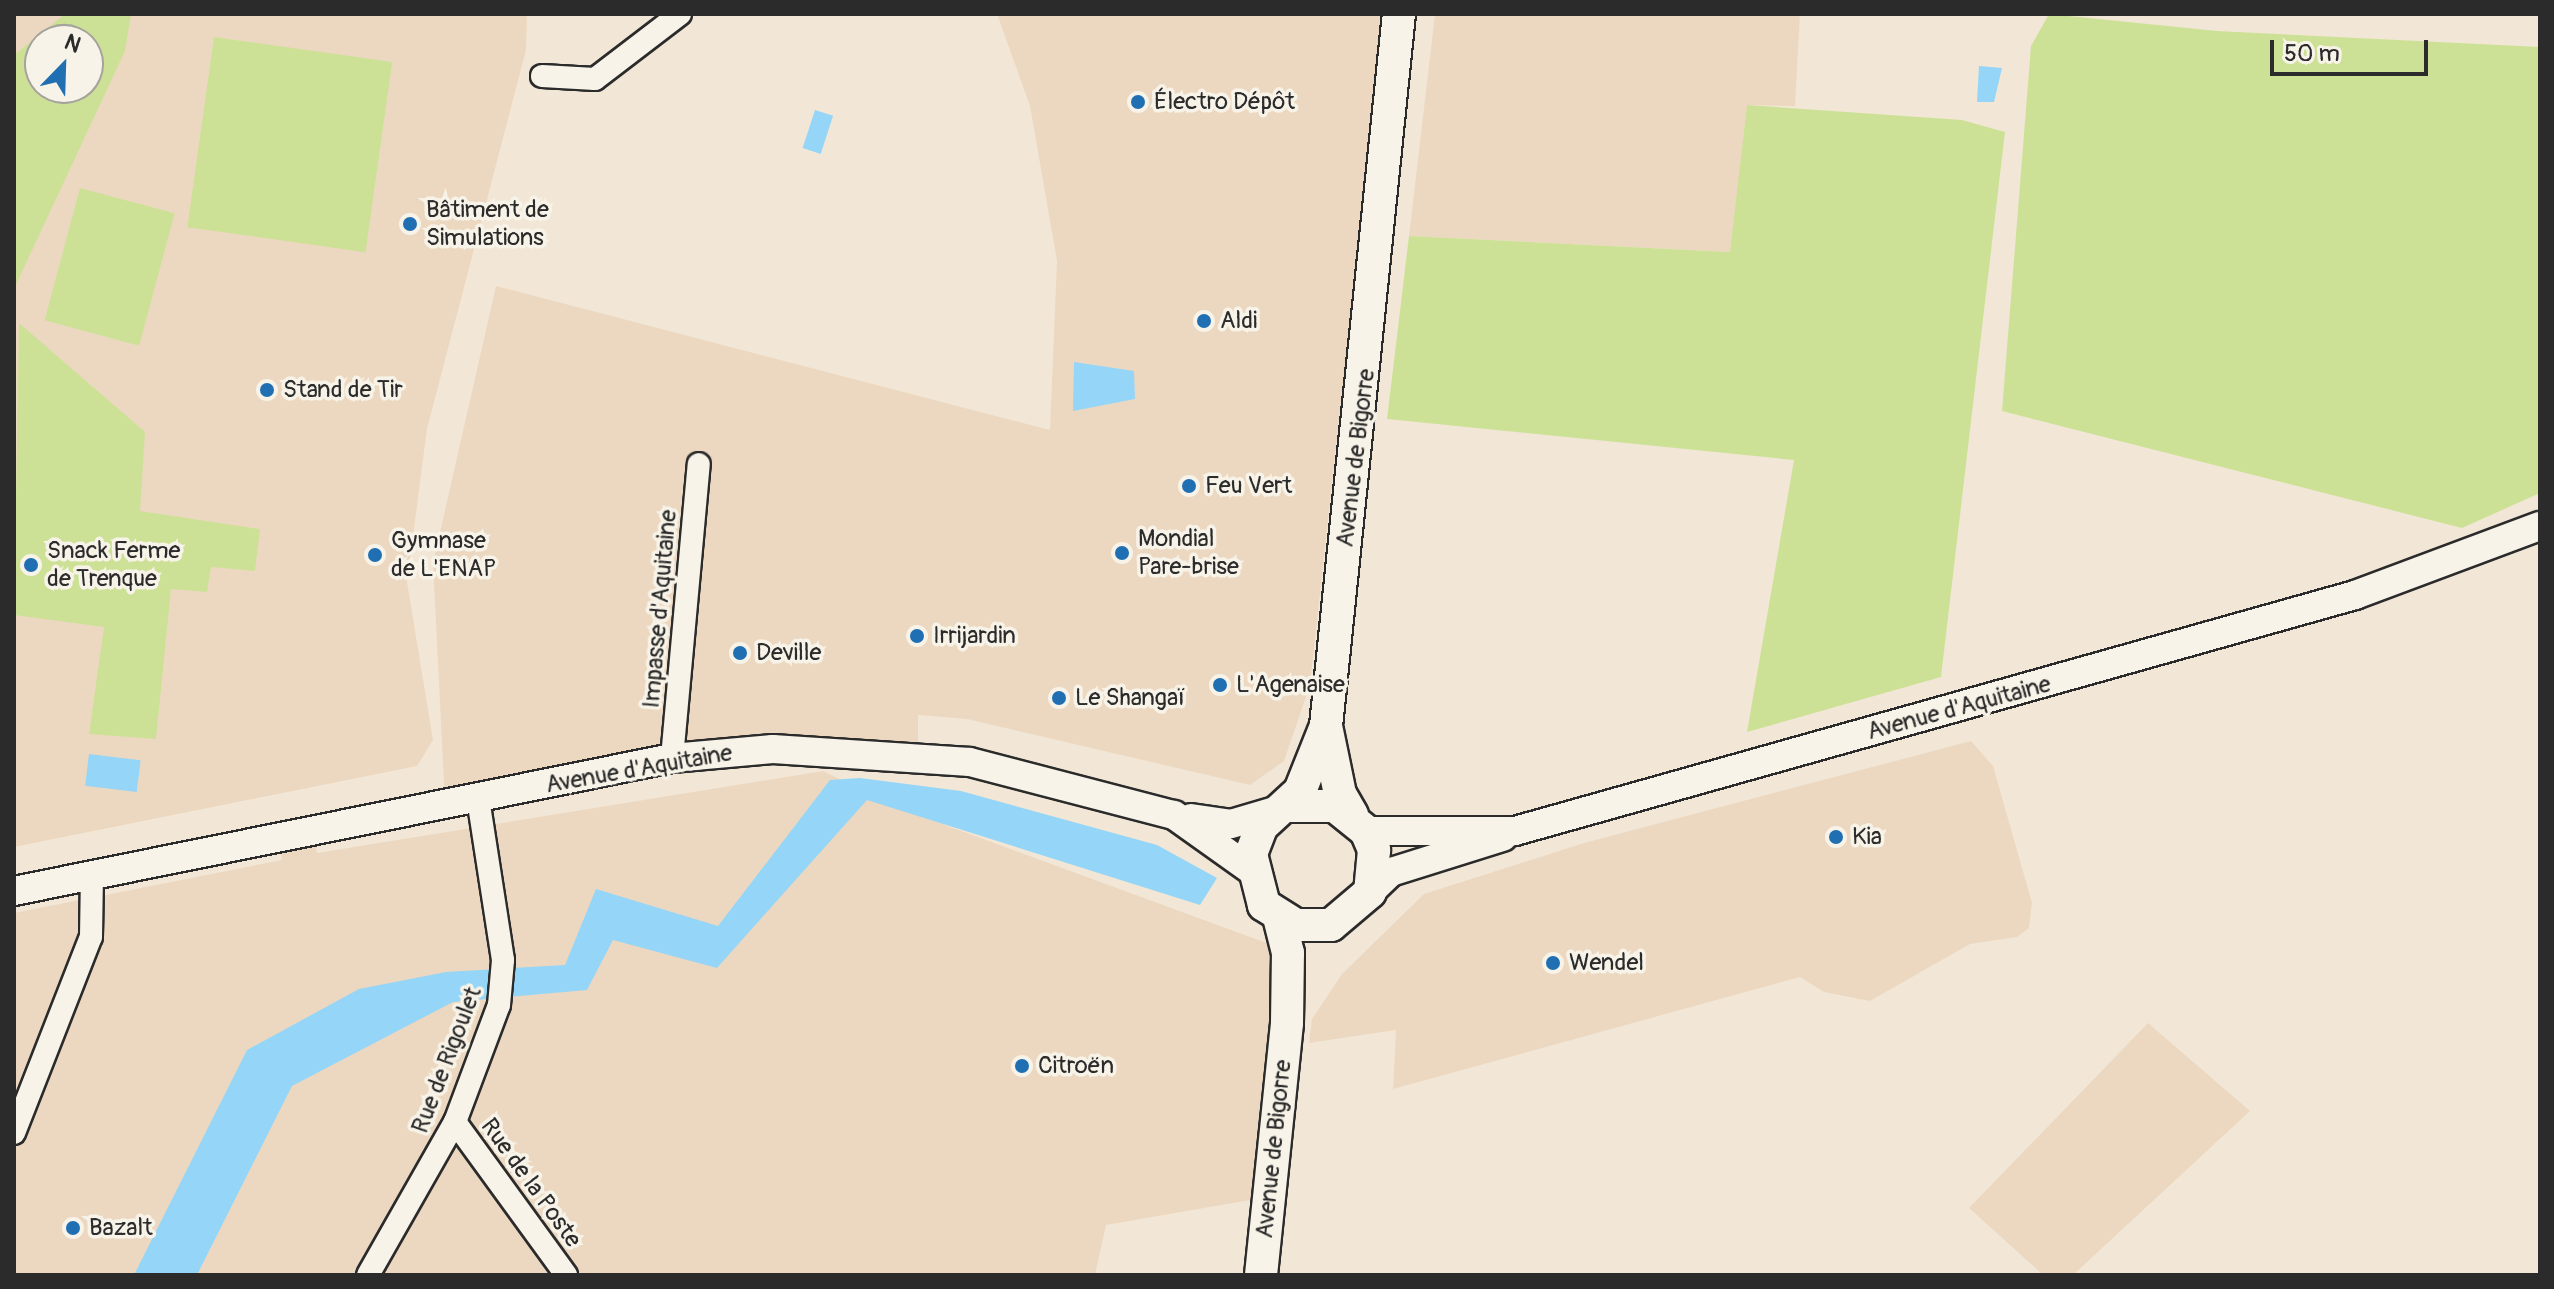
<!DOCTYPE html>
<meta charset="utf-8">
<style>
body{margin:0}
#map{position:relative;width:2554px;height:1289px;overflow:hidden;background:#f2e7d6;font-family:Pangolin,sans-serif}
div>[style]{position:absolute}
.built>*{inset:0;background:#ecd8c0}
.green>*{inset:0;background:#cde196;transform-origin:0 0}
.water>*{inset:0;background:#95d5f7;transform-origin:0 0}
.roads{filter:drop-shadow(2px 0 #2b2b2b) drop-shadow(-2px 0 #2b2b2b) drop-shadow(0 2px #2b2b2b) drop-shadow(0 -2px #2b2b2b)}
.minor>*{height:22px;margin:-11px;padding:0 11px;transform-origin:11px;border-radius:11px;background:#f7f3e8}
.tertiary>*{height:28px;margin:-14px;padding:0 14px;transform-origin:14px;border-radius:14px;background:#f7f3e8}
.secondary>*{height:32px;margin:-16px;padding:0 16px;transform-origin:16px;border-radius:16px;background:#f7f3e8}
.dots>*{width:22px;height:22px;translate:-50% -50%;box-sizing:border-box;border:4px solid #f7f3e8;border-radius:50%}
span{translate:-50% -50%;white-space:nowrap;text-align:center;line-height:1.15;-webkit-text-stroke:7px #f7f3e8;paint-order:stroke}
.poi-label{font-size:24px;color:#2b2b2b}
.left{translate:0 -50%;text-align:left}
.street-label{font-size:24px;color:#2b2b2b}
.frame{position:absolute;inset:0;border:16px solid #2b2b2b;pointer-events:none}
.north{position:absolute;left:24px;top:24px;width:80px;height:80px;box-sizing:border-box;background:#f7f3e8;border:2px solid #a5a39c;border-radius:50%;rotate:23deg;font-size:22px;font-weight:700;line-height:32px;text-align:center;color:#2b2b2b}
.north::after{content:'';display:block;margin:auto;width:28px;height:36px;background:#1f6fb2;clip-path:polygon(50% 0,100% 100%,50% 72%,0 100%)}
.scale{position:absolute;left:2270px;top:40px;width:158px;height:36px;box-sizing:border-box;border:4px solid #2b2b2b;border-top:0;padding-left:10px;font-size:24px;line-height:28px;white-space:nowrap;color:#2b2b2b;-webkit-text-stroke:6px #f7f3e8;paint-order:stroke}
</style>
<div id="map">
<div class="built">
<i style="clip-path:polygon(evenodd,14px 14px,527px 14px,526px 50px,427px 429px,407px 582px,433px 740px,417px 766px,14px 847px,14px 14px,40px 40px,88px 40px,88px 88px,40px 88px,40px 40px)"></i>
<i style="clip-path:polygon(997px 14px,1383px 14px,1310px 685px,1284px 761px,1250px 785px,967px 719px,918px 715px,918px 755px,773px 749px,315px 843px,317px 853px,823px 771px,907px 811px,1280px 948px,1256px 1199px,1106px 1225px,1095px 1275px,14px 1275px,14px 913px,282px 860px,279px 839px,445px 804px,433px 563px,496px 286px,1050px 430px,1057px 261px,1030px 106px)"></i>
<i style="clip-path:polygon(1435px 14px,1800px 14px,1795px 106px,1747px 105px,1731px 252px,1409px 236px)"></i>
<i style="clip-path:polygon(1971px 741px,1993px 766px,2032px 903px,2029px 928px,2017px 937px,1970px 944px,1870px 1001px,1824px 992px,1800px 977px,1393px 1089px,1396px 1030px,1309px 1043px,1312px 1019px,1342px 974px,1424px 894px,1584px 843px)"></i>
<i style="clip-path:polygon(2148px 1023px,2250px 1111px,2073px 1275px,2043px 1275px,1969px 1208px)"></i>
</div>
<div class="green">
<i style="clip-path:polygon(evenodd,65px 14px,131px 14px,125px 51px,14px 289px,14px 55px,65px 14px,88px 40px,88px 88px,40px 88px,40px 40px,88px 40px)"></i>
<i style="clip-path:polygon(2049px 14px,2217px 31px,2540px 47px,2540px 493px,2462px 528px,2002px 411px,2031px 46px)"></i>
<i style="left:214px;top:37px;width:180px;height:192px;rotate:8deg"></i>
<i style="clip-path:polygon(1747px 105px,1962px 120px,2005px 132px,1941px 677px,1747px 732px,1794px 460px,1387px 419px,1409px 236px,1730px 252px)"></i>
<i style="left:80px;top:188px;width:98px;height:137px;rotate:15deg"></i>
<i style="clip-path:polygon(19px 323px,145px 432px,140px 511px,260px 529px,255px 571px,211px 567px,207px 592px,171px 589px,156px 739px,89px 734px,104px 627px,14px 615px)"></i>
</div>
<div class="water">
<i style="clip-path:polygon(1979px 66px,2002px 68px,1994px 102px,1977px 102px)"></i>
<i style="left:815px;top:110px;width:19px;height:40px;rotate:18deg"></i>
<i style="clip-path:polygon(1074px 362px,1134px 371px,1135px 399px,1073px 411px)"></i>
<i style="left:89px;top:754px;width:52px;height:32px;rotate:7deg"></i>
<i style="clip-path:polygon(860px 778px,961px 791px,1157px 845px,1217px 878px,1200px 905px,867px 800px,717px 968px,613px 940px,587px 990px,453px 1002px,292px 1086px,197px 1275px,134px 1275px,247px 1050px,359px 989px,446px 972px,565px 965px,596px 889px,718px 926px,830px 780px)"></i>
</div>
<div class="roads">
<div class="minor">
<i style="left:542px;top:76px;width:53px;rotate:3.2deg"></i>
<i style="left:595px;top:79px;width:107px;rotate:-37.4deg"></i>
<i style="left:672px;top:758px;width:295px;rotate:-84.8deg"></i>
<i style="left:455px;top:1122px;width:189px;rotate:54deg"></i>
<i style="left:14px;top:1133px;width:211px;rotate:-68.6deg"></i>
<i style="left:91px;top:937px;width:61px;rotate:-89.1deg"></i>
<i style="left:368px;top:1275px;width:176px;rotate:-60.4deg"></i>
<i style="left:455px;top:1122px;width:125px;rotate:-69.4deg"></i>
<i style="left:499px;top:1005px;width:45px;rotate:-84.9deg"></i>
<i style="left:503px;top:960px;width:164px;rotate:-98.8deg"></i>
</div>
<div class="tertiary">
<i style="left:1191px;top:818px;width:40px;rotate:8.5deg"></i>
<i style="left:1231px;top:824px;width:53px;rotate:-16.4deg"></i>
<i style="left:1366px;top:831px;width:149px"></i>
<i style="left:1515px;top:831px;width:873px;rotate:-15.69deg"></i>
<i style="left:2355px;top:595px;width:197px;rotate:-20.5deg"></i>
<i style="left:14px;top:891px;width:671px;rotate:-11.43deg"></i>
<i style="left:672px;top:758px;width:101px;rotate:-5.1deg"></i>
<i style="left:773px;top:749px;width:197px;rotate:3.8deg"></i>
<i style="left:970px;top:762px;width:211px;rotate:14.6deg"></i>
<i style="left:1174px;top:815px;width:93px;rotate:35.4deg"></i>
<i style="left:1370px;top:892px;width:29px;rotate:-44deg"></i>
<i style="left:1391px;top:872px;width:117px;rotate:-17.4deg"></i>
</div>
<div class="secondary">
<i style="left:1326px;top:726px;width:69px;rotate:78.4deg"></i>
<i style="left:1340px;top:794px;width:24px;rotate:60deg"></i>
<i style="left:1289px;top:806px;width:46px"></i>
<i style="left:1335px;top:806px;width:40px;rotate:39deg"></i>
<i style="left:1366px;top:831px;width:21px;rotate:67deg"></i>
<i style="left:1374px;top:850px;width:42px;rotate:95.4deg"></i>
<i style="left:1370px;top:892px;width:51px;rotate:139.8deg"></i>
<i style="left:1331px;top:925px;width:35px;rotate:180deg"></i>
<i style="left:1296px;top:925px;width:38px;rotate:-148deg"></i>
<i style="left:1264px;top:905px;width:53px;rotate:-104.3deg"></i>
<i style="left:1251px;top:854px;width:30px;rotate:-69deg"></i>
<i style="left:1262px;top:826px;width:52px;rotate:-42.6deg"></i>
<i style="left:1300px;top:791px;width:70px;rotate:-68.2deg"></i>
<i style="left:1326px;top:726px;width:716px;rotate:-84.15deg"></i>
<i style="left:1261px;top:1275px;width:253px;rotate:-84.1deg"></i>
<i style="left:1287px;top:1023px;width:70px;rotate:-89.2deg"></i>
<i style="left:1288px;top:953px;width:36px;rotate:-104deg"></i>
</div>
</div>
<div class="dots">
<i style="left:1138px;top:102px;background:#1f6fb2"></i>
<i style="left:410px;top:224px;background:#1f6fb2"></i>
<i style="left:1204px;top:321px;background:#1f6fb2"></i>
<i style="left:267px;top:390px;background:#1f6fb2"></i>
<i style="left:1189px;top:486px;background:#1f6fb2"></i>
<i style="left:1122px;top:553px;background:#1f6fb2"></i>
<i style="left:375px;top:555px;background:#1f6fb2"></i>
<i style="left:31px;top:565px;background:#1f6fb2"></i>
<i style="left:917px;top:636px;background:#1f6fb2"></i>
<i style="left:740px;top:653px;background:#1f6fb2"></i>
<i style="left:1220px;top:685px;background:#1f6fb2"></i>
<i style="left:1059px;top:698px;background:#1f6fb2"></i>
<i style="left:1836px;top:837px;background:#1f6fb2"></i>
<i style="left:1553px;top:963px;background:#1f6fb2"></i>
<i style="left:1022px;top:1066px;background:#1f6fb2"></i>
<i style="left:73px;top:1228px;background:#1f6fb2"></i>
</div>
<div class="poi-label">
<span class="left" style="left:1154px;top:102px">Électro Dépôt</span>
<span class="left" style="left:426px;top:224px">Bâtiment de<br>Simulations</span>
<span class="left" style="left:1220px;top:321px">Aldi</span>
<span class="left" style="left:283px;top:390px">Stand de Tir</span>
<span class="left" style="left:1205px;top:486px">Feu Vert</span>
<span class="left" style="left:1138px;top:553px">Mondial<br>Pare-brise</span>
<span class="left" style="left:391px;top:555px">Gymnase<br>de L'ENAP</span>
<span class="left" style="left:47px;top:565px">Snack Ferme<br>de Trenque</span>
<span class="left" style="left:933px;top:636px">Irrijardin</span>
<span class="left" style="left:756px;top:653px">Deville</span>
<span class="left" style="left:1236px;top:685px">L'Agenaise</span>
<span class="left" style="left:1075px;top:698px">Le Shangaï</span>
<span class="left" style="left:1852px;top:837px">Kia</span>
<span class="left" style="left:1569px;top:963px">Wendel</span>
<span class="left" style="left:1038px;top:1066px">Citroën</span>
<span class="left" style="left:89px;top:1228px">Bazalt</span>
</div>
<div class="street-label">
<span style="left:1356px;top:458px;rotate:-83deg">Avenue de Bigorre</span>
<span style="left:660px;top:609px;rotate:-85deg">Impasse d'Aquitaine</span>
<span style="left:1959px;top:708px;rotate:-15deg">Avenue d'Aquitaine</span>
<span style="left:639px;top:769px;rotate:-10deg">Avenue d'Aquitaine</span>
<span style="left:447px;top:1060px;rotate:-69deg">Rue de Rigoulet</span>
<span style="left:1274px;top:1149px;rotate:-84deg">Avenue de Bigorre</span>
<span style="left:531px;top:1183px;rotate:54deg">Rue de la Poste</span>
</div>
<div class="frame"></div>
<div class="north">N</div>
<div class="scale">50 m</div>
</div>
